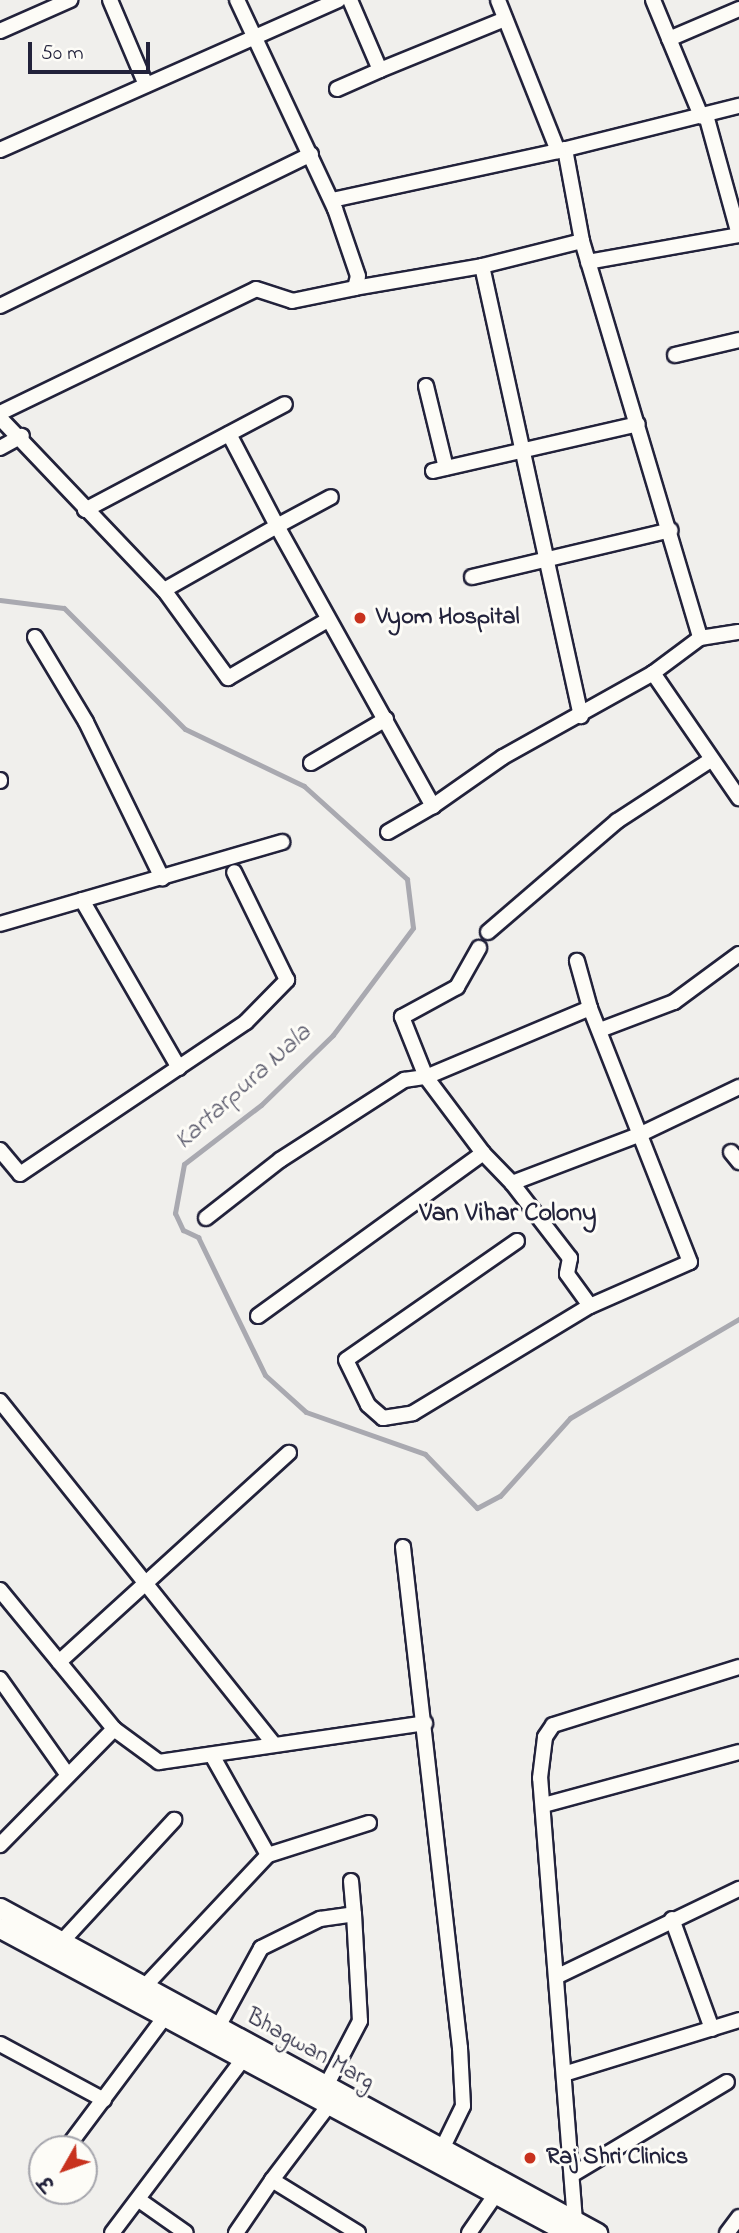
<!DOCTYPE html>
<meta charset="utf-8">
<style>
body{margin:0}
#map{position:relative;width:739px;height:2233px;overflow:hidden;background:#f0efec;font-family:"Indie Flower","Playpen Sans Deva",sans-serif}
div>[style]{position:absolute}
.stream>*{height:5px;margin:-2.5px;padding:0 2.5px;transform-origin:2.5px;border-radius:2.5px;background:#a9a9b0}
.roads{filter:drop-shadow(2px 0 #22223b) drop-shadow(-2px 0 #22223b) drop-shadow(0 2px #22223b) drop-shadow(0 -2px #22223b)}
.street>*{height:14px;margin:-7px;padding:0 7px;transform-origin:7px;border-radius:7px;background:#fdfcf7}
.secondary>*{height:19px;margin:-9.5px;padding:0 9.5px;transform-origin:9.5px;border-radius:9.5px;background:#fdfcf7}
.dots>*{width:19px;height:19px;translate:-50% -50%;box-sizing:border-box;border:4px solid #fdfcf7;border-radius:50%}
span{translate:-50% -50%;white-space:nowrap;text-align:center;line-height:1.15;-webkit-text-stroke:6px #fdfcf7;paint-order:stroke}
.poi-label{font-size:24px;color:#22223b;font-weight:700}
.left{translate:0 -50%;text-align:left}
.street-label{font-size:24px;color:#22223b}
.water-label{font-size:26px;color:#58586a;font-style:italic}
.neighbourhood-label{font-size:26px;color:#22223b;font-weight:700}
.north{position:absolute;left:28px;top:2135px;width:70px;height:70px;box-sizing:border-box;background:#fdfcf7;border:2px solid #a5a5ac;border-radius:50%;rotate:230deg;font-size:19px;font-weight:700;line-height:28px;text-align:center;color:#22223b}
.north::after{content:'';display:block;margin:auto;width:24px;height:32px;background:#c8321e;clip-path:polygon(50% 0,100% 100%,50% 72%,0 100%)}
.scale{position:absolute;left:28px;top:42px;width:122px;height:32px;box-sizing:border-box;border:4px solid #22223b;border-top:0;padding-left:9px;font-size:21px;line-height:24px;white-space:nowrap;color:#22223b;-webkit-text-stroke:5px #fdfcf7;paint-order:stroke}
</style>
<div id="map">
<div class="stream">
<i style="left:0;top:600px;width:64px;rotate:7.1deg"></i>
<i style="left:64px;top:608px;width:171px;rotate:45deg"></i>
<i style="left:185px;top:729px;width:132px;rotate:25.6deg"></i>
<i style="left:304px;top:786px;width:139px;rotate:42.1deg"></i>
<i style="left:407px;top:879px;width:49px;rotate:83deg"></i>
<i style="left:413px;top:928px;width:134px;rotate:126.8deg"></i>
<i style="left:333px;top:1035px;width:100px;rotate:135.8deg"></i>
<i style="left:261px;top:1105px;width:97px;rotate:142.5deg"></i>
<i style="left:184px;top:1164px;width:50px;rotate:100.4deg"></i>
<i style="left:175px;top:1213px;width:19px;rotate:65deg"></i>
<i style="left:183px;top:1230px;width:17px;rotate:25deg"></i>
<i style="left:198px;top:1237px;width:153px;rotate:64.1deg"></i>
<i style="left:265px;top:1375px;width:55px;rotate:42.1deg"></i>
<i style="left:306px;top:1412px;width:126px;rotate:19.4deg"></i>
<i style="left:425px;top:1454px;width:75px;rotate:46.1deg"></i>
<i style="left:477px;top:1508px;width:26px;rotate:-28deg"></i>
<i style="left:500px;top:1496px;width:105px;rotate:-48.1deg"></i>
<i style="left:570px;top:1418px;width:196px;rotate:-30.4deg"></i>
</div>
<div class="roads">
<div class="street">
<i style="left:110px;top:0;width:92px;rotate:67deg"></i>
<i style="left:350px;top:0;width:76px;rotate:66.8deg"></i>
<i style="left:380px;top:70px;width:135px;rotate:-22.2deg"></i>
<i style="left:653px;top:0;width:126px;rotate:67.5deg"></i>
<i style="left:0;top:31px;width:77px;rotate:-23.9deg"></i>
<i style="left:669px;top:39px;width:76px;rotate:-23.2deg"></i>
<i style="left:337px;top:89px;width:47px;rotate:-23.8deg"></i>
<i style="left:706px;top:115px;width:124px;rotate:74.6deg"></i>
<i style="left:565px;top:149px;width:94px;rotate:79.5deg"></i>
<i style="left:582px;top:241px;width:103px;rotate:166deg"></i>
<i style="left:482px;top:266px;width:461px;rotate:77.6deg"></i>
<i style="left:0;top:150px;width:370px;rotate:-23.9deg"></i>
<i style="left:558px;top:151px;width:187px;rotate:-14deg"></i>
<i style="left:332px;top:200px;width:231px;rotate:-12.2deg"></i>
<i style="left:558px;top:151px;width:162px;rotate:-111.7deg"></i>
<i style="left:582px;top:241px;width:414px;rotate:73.4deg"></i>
<i style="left:700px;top:638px;width:59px;rotate:143.3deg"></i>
<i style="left:588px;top:262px;width:153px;rotate:-10.1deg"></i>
<i style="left:355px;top:288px;width:129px;rotate:-9.8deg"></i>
<i style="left:0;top:306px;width:346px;rotate:-26deg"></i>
<i style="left:675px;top:355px;width:66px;rotate:-13.2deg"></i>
<i style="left:426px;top:386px;width:84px;rotate:76.3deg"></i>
<i style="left:0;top:413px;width:284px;rotate:-25.8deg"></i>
<i style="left:256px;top:289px;width:38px;rotate:18deg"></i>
<i style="left:292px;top:301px;width:64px;rotate:-11.7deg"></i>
<i style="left:355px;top:288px;width:12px;rotate:-76deg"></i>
<i style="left:358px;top:276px;width:71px;rotate:-108.9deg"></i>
<i style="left:335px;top:209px;width:231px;rotate:-115.1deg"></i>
<i style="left:0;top:418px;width:238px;rotate:46.4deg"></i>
<i style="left:164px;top:590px;width:130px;rotate:-29.5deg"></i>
<i style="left:277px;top:526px;width:321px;rotate:60.9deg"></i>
<i style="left:433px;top:806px;width:85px;rotate:-35deg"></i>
<i style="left:503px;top:757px;width:172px;rotate:-29.2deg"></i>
<i style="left:653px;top:673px;width:152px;rotate:55.5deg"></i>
<i style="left:229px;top:434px;width:104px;rotate:62.4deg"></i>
<i style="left:277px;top:526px;width:61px;rotate:-28.2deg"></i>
<i style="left:0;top:448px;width:25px;rotate:-29deg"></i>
<i style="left:433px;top:471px;width:210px;rotate:-12.9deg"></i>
<i style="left:85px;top:510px;width:226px;rotate:-27.9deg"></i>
<i style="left:472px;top:577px;width:204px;rotate:-13.3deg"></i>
<i style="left:164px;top:590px;width:109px;rotate:54deg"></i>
<i style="left:228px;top:678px;width:113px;rotate:-30.2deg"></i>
<i style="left:35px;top:637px;width:99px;rotate:59deg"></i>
<i style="left:86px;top:722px;width:174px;rotate:64deg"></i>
<i style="left:700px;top:638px;width:39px;rotate:-9deg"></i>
<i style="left:311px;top:763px;width:87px;rotate:-30.4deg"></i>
<i style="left:0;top:780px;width:1px;rotate:90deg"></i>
<i style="left:388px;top:832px;width:52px;rotate:-30deg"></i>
<i style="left:82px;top:900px;width:194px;rotate:60deg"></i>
<i style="left:0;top:924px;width:294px;rotate:-16.2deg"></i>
<i style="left:488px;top:932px;width:170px;rotate:-40.7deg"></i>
<i style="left:617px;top:821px;width:110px;rotate:-33.1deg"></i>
<i style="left:600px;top:1030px;width:79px;rotate:-20.7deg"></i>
<i style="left:674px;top:1002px;width:81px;rotate:-36.4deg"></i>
<i style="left:0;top:1150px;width:31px;rotate:50deg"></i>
<i style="left:20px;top:1174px;width:272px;rotate:-33.9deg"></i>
<i style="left:246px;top:1022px;width:59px;rotate:-45.7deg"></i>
<i style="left:287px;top:980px;width:120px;rotate:-116.1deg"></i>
<i style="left:731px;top:1152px;width:13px;rotate:51deg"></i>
<i style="left:483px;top:1153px;width:42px;rotate:46deg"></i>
<i style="left:512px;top:1183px;width:138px;rotate:-20.8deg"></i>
<i style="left:641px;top:1134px;width:109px;rotate:-25.6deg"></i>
<i style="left:512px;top:1183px;width:95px;rotate:52.3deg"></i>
<i style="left:570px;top:1258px;width:16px;rotate:101deg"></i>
<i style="left:567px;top:1274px;width:39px;rotate:54deg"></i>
<i style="left:206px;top:1218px;width:94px;rotate:-38.1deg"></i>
<i style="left:280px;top:1160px;width:148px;rotate:-32.8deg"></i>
<i style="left:404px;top:1080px;width:22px;rotate:-8deg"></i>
<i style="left:426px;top:1077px;width:65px;rotate:-111.8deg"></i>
<i style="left:402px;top:1017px;width:63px;rotate:-28.6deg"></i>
<i style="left:457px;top:987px;width:45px;rotate:-60.6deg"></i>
<i style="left:517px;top:1241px;width:208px;rotate:145.2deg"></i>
<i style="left:346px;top:1360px;width:50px;rotate:63.9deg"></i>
<i style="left:368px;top:1405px;width:20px;rotate:41deg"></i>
<i style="left:383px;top:1418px;width:30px;rotate:-9deg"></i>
<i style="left:413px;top:1413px;width:207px;rotate:-31.2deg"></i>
<i style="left:590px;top:1306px;width:109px;rotate:-23.7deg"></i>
<i style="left:690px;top:1262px;width:273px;rotate:-111.5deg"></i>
<i style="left:590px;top:1008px;width:49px;rotate:-105.5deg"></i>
<i style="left:258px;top:1316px;width:278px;rotate:-35.9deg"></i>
<i style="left:483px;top:1153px;width:95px;rotate:-126.9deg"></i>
<i style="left:426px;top:1077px;width:178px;rotate:-22.8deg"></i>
<i style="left:0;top:1401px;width:436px;rotate:51.4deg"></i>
<i style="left:403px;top:1547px;width:504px;rotate:83.51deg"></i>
<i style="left:460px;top:2048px;width:58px;rotate:87deg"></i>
<i style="left:463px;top:2106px;width:48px;rotate:116deg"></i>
<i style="left:0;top:1590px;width:180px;rotate:50.6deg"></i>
<i style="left:114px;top:1729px;width:163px;rotate:134.5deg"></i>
<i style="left:59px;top:1662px;width:311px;rotate:-42.3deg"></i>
<i style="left:0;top:1679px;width:116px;rotate:54.8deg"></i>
<i style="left:114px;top:1729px;width:56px;rotate:36.3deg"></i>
<i style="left:159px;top:1762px;width:269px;rotate:-8.3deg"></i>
<i style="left:213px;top:1757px;width:112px;rotate:60.7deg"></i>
<i style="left:544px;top:1805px;width:202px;rotate:-15.2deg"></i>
<i style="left:351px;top:1881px;width:33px;rotate:85deg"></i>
<i style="left:672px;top:1919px;width:117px;rotate:70deg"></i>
<i style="left:55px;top:1949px;width:176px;rotate:-47.3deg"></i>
<i style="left:560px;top:1975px;width:199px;rotate:-25.7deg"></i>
<i style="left:145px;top:1986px;width:180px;rotate:-46.8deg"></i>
<i style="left:268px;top:1855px;width:106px;rotate:-17.6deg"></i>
<i style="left:218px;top:2027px;width:90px;rotate:-61.4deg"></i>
<i style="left:261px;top:1948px;width:66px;rotate:-26.2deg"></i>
<i style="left:320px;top:1919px;width:34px;rotate:-8deg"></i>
<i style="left:354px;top:1914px;width:107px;rotate:86.8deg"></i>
<i style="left:360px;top:2021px;width:73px;rotate:117.6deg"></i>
<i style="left:0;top:2044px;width:118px;rotate:28.3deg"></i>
<i style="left:567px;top:2073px;width:180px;rotate:-17.1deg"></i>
<i style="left:66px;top:2149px;width:174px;rotate:-53.2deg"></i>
<i style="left:575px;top:2173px;width:177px;rotate:-30.9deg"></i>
<i style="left:272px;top:2180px;width:94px;rotate:-52.8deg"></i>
<i style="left:139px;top:2200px;width:57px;rotate:35.1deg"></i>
<i style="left:575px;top:2221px;width:444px;rotate:-94.5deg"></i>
<i style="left:540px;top:1778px;width:41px;rotate:-83deg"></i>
<i style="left:545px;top:1737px;width:14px;rotate:-56deg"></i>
<i style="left:553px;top:1725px;width:195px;rotate:-17.3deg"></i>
<i style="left:112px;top:2233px;width:218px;rotate:-53deg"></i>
<i style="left:236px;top:2233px;width:64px;rotate:-55.8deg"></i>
<i style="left:272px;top:2180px;width:101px;rotate:31.6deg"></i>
<i style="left:469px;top:2233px;width:55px;rotate:-55.4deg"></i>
<i style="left:727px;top:2233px;width:20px;rotate:-53deg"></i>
</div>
<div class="secondary">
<i style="left:0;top:1908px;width:680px;rotate:28.56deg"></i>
<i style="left:0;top:1928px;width:646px;rotate:28.19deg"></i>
</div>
</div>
<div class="dots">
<i style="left:360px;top:618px;background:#c8321e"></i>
<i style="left:530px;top:2158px;background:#c8321e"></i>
</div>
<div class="poi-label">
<span class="left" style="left:376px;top:618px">Vyom Hospital</span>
<span class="left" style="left:546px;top:2158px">Raj Shri Clinics</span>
</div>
<div class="street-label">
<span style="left:310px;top:2050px;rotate:29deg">Bhagwan Marg</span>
</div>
<div class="water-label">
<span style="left:244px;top:1088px;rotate:-42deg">Kartarpura Nala</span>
</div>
<div class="neighbourhood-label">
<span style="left:508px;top:1215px">Van Vihar Colony</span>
</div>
<div class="north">उ</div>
<div class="scale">50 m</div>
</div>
